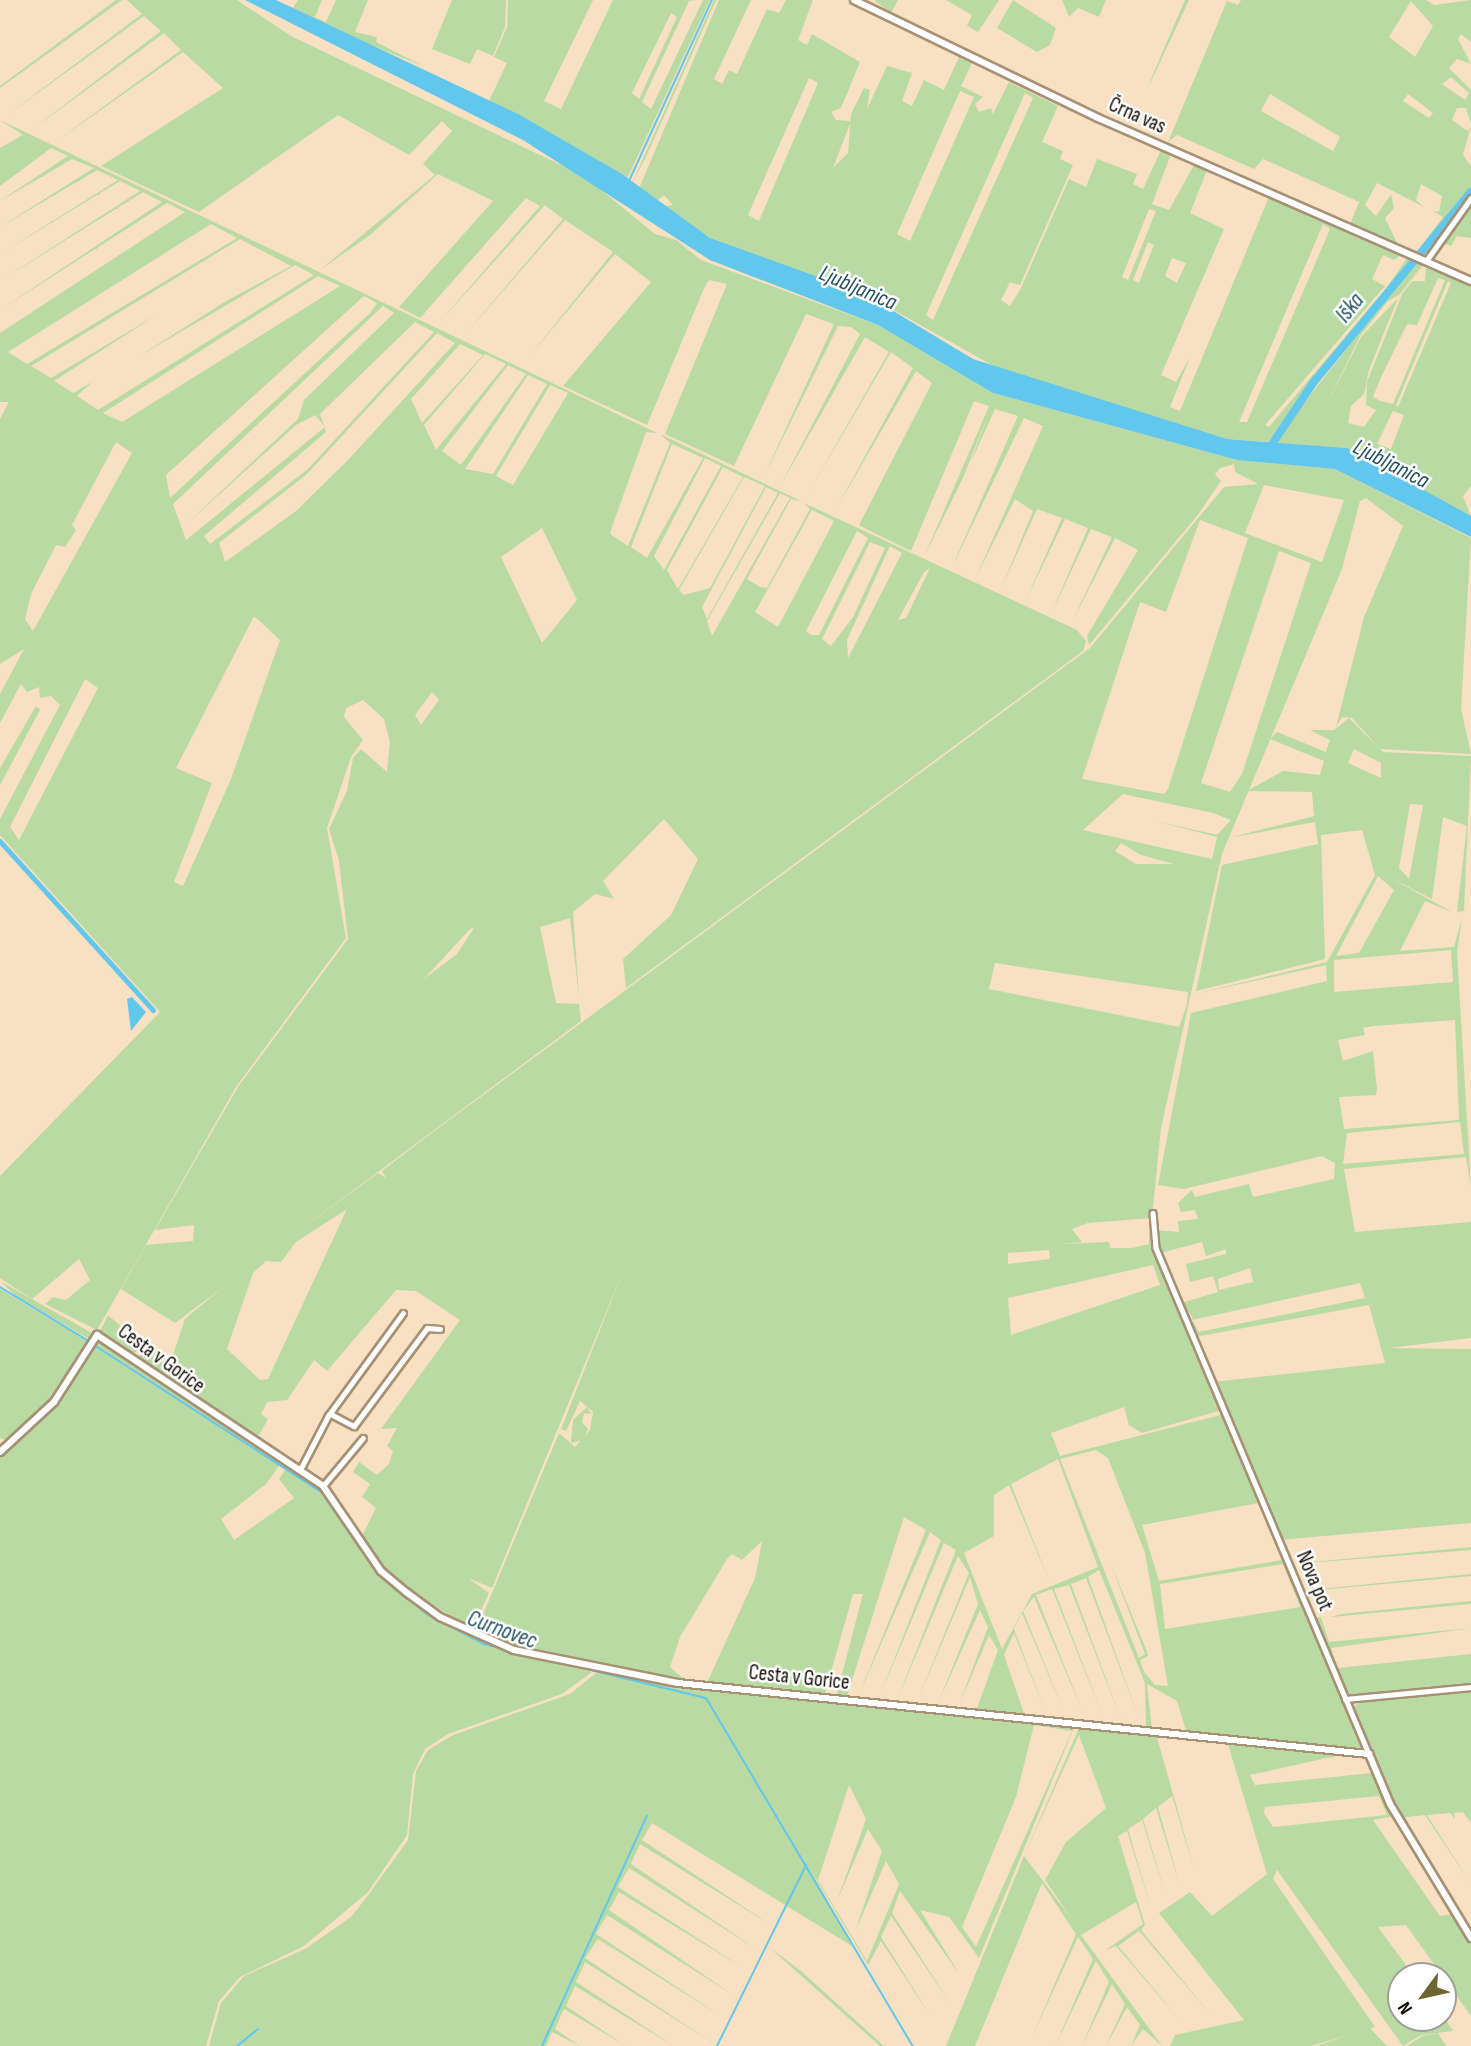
<!DOCTYPE html>
<meta charset="utf-8">
<style>
body{margin:0}
#map{position:relative;width:1471px;height:2046px;overflow:hidden;background:#f7e1c2;font-family:"Sofia Sans Condensed",sans-serif}
div>[style]{position:absolute}
.green>*{inset:0;background:#b9daa3}
.water>*{inset:0;background:#62c7ed}
.stream>*{height:2px;margin:-1px;padding:0 1px;transform-origin:1px;border-radius:1px;background:#62c7ed}
.canal>*{height:4.5px;margin:-2.25px;padding:0 2.25px;transform-origin:2.25px;border-radius:2.25px;background:#62c7ed}
.river>*{height:8px;margin:-4px;padding:0 4px;transform-origin:4px;border-radius:4px;background:#62c7ed}
.roads{filter:drop-shadow(2px 0 #a69174) drop-shadow(-2px 0 #a69174) drop-shadow(0 2px #a69174) drop-shadow(0 -2px #a69174)}
.street>*{height:4.5px;margin:-2.25px;padding:0 2.25px;transform-origin:2.25px;border-radius:2.25px;background:#fff}
.secondary>*{height:6px;margin:-3px;padding:0 3px;transform-origin:3px;border-radius:3px;background:#fff}
span{translate:-50% -50%;white-space:nowrap;text-align:center;line-height:1.15;-webkit-text-stroke:5px #fff;paint-order:stroke}
.street-label{font-size:21px;color:#120b03}
.water-label{font-size:23px;color:#245060;font-style:italic}
.north{position:absolute;left:1387px;top:1962px;width:70px;height:70px;box-sizing:border-box;background:#fff;border:2px solid #a09d9a;border-radius:50%;rotate:237deg;font-size:19px;font-weight:700;line-height:28px;text-align:center;color:#120b03}
.north::after{content:'';display:block;margin:auto;width:24px;height:32px;background:#6d6633;clip-path:polygon(50% 0,100% 100%,50% 72%,0 100%)}
</style>
<div id="map">
<div class="green">
<i style="clip-path:polygon(116px 0,122px 0,0 88px,0 86px)"></i>
<i style="clip-path:polygon(evenodd,127px 0,237px 0,291px 36px,584px 176px,655px 234px,676px 240px,701px 260px,878px 325px,993px 393px,1237px 460px,1335px 469px,1471px 538px,1461px 709px,1471px 754px,1380px 749px,1352px 718px,1342px 717px,1336px 727px,1364px 617px,1403px 526px,1366px 498px,1360px 501px,1342px 569px,1222px 854px,1161px 1128px,1152px 1218px,1088px 1223px,1072px 1229px,1082px 1242px,1060px 1244px,1109px 1242px,1110px 1248px,1132px 1248px,1149px 1244px,1149px 1228px,1222px 1410px,1142px 1433px,1129px 1425px,1124px 1407px,1051px 1433px,1060px 1456px,1224px 1414px,1362px 1751px,1187px 1734px,1177px 1701px,1147px 1684px,1152px 1730px,1146px 1728px,1145px 1683px,1099px 1570px,1088px 1577px,1141px 1724px,1086px 1578px,1071px 1584px,1122px 1722px,1069px 1585px,1054px 1589px,1104px 1719px,1052px 1589px,1036px 1595px,1084px 1715px,1034px 1597px,1023px 1611px,1065px 1714px,1022px 1613px,1014px 1629px,1045px 1711px,1014px 1633px,1004px 1655px,1025px 1716px,976px 1711px,998px 1650px,989px 1635px,959px 1705px,988px 1627px,980px 1610px,938px 1703px,978px 1604px,970px 1577px,917px 1702px,969px 1573px,958px 1556px,897px 1700px,956px 1550px,944px 1543px,879px 1698px,941px 1540px,930px 1532px,858px 1697px,926px 1530px,904px 1517px,846px 1699px,837px 1693px,863px 1594px,853px 1594px,824px 1697px,706px 1685px,755px 1578px,762px 1541px,742px 1560px,732px 1554px,727px 1559px,680px 1637px,670px 1667px,687px 1682px,507px 1647px,476px 1631px,559px 1433px,575px 1447px,590px 1430px,593px 1412px,580px 1401px,566px 1431px,561px 1429px,624px 1269px,492px 1588px,468px 1578px,489px 1593px,472px 1630px,386px 1574px,362px 1536px,376px 1508px,362px 1497px,370px 1484px,353px 1472px,359px 1462px,377px 1475px,389px 1464px,393px 1451px,387px 1446px,397px 1428px,381px 1429px,460px 1320px,416px 1291px,396px 1290px,327px 1371px,314px 1360px,287px 1400px,267px 1402px,261px 1414px,268px 1419px,259px 1435px,249px 1436px,135px 1359px,148px 1348px,171px 1361px,185px 1319px,229px 1282px,378px 1173px,386px 1178px,382px 1171px,429px 1135px,1090px 648px,1224px 487px,1258px 484px,1235px 472px,1234px 464px,1220px 468px,1215px 474px,1221px 481px,1197px 516px,1089px 645px,1087px 636px,1138px 550px,1115px 538px,1072px 622px,1112px 537px,1091px 529px,1052px 612px,1088px 528px,1065px 519px,1026px 600px,1062px 518px,1037px 509px,1001px 589px,1033px 511px,1015px 499px,976px 577px,1043px 426px,1024px 418px,952px 567px,1018px 416px,995px 409px,970px 464px,991px 407px,963px 478px,924px 557px,989px 406px,974px 401px,911px 551px,864px 528px,859px 525px,932px 383px,916px 371px,835px 511px,913px 368px,891px 352px,806px 497px,889px 352px,865px 337px,779px 488px,860px 334px,851px 327px,838px 326px,764px 476px,834px 324px,806px 314px,734px 466px,665px 434px,727px 284px,709px 280px,705px 286px,647px 425px,563px 386px,651px 282px,615px 254px,528px 358px,613px 252px,565px 220px,463px 337px,563px 219px,545px 205px,437px 325px,540px 206px,526px 198px,420px 318px,399px 307px,493px 201px,438px 174px,370px 235px,320px 270px,435px 175px,423px 164px,452px 131px,442px 121px,409px 155px,338px 115px,199px 212px,101px 166px,223px 88px,183px 52px,54px 143px,181px 50px,164px 33px,30px 131px,161px 31px,144px 16px,6px 116px,142px 14px,127px 0,1264px 485px,1344px 500px,1322px 562px,1245px 533px,1264px 485px,127px 0,1200px 520px,1248px 538px,1168px 789px,1164px 794px,1082px 779px,1140px 602px,1166px 612px,1200px 520px,127px 0,1279px 551px,1311px 563px,1242px 774px,1230px 792px,1201px 783px,1279px 551px,127px 0,1123px 794px,1213px 813px,1231px 820px,1217px 835px,1155px 821px,1217px 837px,1212px 859px,1083px 830px,1123px 794px,127px 0,1121px 843px,1141px 855px,1174px 864px,1136px 864px,1115px 851px,1121px 843px,127px 0,995px 963px,1188px 992px,1187px 1005px,1179px 1027px,989px 989px,995px 963px,127px 0,347px 1209px,268px 1379px,260px 1380px,227px 1349px,253px 1273px,266px 1261px,281px 1262px,296px 1242px,347px 1209px,127px 0,1049px 1250px,1050px 1259px,1008px 1264px,1008px 1253px,1049px 1250px,127px 0,1153px 1265px,1160px 1285px,1011px 1335px,1008px 1298px,1153px 1265px,127px 0,1096px 1450px,1108px 1458px,1145px 1553px,1168px 1686px,1155px 1685px,1144px 1672px,1140px 1660px,1148px 1656px,1146px 1649px,1110px 1562px,1145px 1654px,1139px 1658px,1060px 1459px,1096px 1450px,127px 0,1058px 1459px,1098px 1567px,1032px 1594px,1002px 1649px,964px 1553px,994px 1536px,994px 1495px,1009px 1485px,1050px 1583px,1011px 1484px,1058px 1459px,127px 0,1258px 1503px,1282px 1560px,1159px 1581px,1142px 1525px,1258px 1503px,127px 0,1283px 1564px,1300px 1607px,1165px 1629px,1160px 1584px,1283px 1564px)"></i>
<i style="clip-path:polygon(298px 0,322px 0,315px 17px,326px 22px,336px 0,368px 0,355px 32px,377px 37px,376px 42px,423px 66px,296px 15px,284px 4px,293px 8px)"></i>
<i style="clip-path:polygon(452px 0,506px 0,505px 27px,493px 56px,477px 49px,470px 64px,432px 49px)"></i>
<i style="clip-path:polygon(evenodd,508px 0,593px 0,544px 101px,561px 109px,613px 0,696px 0,689px 1px,642px 102px,651px 109px,703px 0,710px 0,627px 179px,488px 103px,507px 63px,494px 57px,507px 27px,508px 0,671px 13px,677px 17px,639px 99px,632px 93px,671px 13px)"></i>
<i style="clip-path:polygon(714px 0,716px 0,645px 159px,633px 181px)"></i>
<i style="clip-path:polygon(evenodd,719px 0,751px 0,714px 79px,722px 84px,729px 70px,737px 74px,767px 9px,779px 13px,786px 0,813px 0,798px 40px,807px 45px,812px 34px,860px 62px,841px 108px,831px 112px,836px 120px,851px 121px,833px 168px,848px 153px,851px 114px,864px 88px,870px 90px,867px 109px,887px 66px,912px 73px,902px 101px,912px 106px,924px 80px,944px 90px,959px 57px,972px 63px,961px 86px,983px 97px,975px 104px,979px 112px,991px 108px,993px 114px,1009px 82px,1058px 106px,1042px 142px,1063px 151px,1060px 159px,1073px 165px,1020px 285px,1010px 282px,1001px 300px,1010px 306px,1021px 288px,1069px 179px,1086px 187px,1097px 159px,1137px 174px,1133px 184px,1143px 189px,1161px 150px,1171px 154px,1152px 204px,1169px 210px,1194px 165px,1207px 170px,1190px 213px,1224px 229px,1161px 375px,1176px 382px,1190px 357px,1170px 407px,1180px 411px,1269px 197px,1401px 255px,1394px 260px,1383px 255px,1372px 279px,1385px 286px,1265px 425px,1269px 427px,1387px 287px,1407px 258px,1411px 261px,1268px 442px,1227px 439px,1008px 374px,865px 294px,727px 248px,661px 207px,673px 205px,664px 195px,655px 203px,638px 191px,719px 0,809px 78px,818px 83px,759px 221px,748px 215px,809px 78px,719px 0,960px 91px,974px 97px,910px 241px,897px 234px,960px 91px,719px 0,1025px 93px,1033px 98px,933px 320px,926px 315px,1025px 93px,719px 0,1149px 209px,1156px 211px,1128px 280px,1122px 277px,1149px 209px,719px 0,1323px 224px,1330px 229px,1247px 422px,1239px 422px,1323px 224px,719px 0,1148px 242px,1154px 245px,1139px 283px,1133px 280px,1148px 242px,719px 0,1172px 258px,1186px 263px,1177px 283px,1165px 276px,1172px 258px)"></i>
<i style="clip-path:polygon(874px 0,898px 0,891px 13px)"></i>
<i style="clip-path:polygon(946px 0,999px 0,978px 32px,967px 26px,972px 15px)"></i>
<i style="clip-path:polygon(1013px 0,1056px 28px,1050px 45px,1037px 52px,997px 28px)"></i>
<i style="clip-path:polygon(1062px 0,1106px 0,1099px 17px,1078px 8px,1069px 17px)"></i>
<i style="clip-path:polygon(1185px 0,1189px 0,1148px 88px,1154px 72px)"></i>
<i style="clip-path:polygon(evenodd,1241px 0,1426px 0,1434px 5px,1471px 0,1471px 42px,1461px 34px,1458px 39px,1471px 64px,1457px 59px,1449px 68px,1471px 90px,1471px 124px,1466px 108px,1457px 108px,1452px 120px,1468px 131px,1471px 126px,1463px 155px,1471px 166px,1471px 189px,1415px 254px,1443px 217px,1433px 211px,1439px 212px,1442px 196px,1421px 184px,1416px 200px,1424px 207px,1377px 183px,1365px 205px,1376px 216px,1391px 194px,1394px 208px,1385px 218px,1398px 245px,1350px 224px,1359px 202px,1337px 192px,1263px 159px,1254px 169px,1177px 135px,1168px 142px,1227px 1px,1238px 5px,1241px 0,1411px 1px,1433px 26px,1415px 57px,1389px 37px,1411px 1px,1241px 0,1451px 77px,1469px 93px,1465px 100px,1442px 84px,1451px 77px,1241px 0,1270px 94px,1340px 137px,1333px 151px,1261px 111px,1270px 94px,1241px 0,1408px 94px,1433px 113px,1429px 118px,1403px 101px,1408px 94px)"></i>
<i style="clip-path:polygon(evenodd,0 120px,657px 433px,646px 432px,612px 527px,610px 534px,628px 546px,670px 443px,660px 434px,801px 501px,791px 499px,747px 579px,760px 587px,767px 588px,810px 509px,804px 503px,1077px 630px,1086px 641px,1083px 651px,626px 988px,623px 959px,671px 915px,698px 859px,664px 819px,603px 881px,614px 899px,595px 894px,573px 912px,579px 997px,570px 918px,540px 927px,556px 1003px,579px 1004px,581px 1021px,175px 1323px,121px 1289px,146px 1245px,193px 1241px,194px 1225px,155px 1230px,238px 1087px,348px 939px,339px 861px,329px 829px,347px 791px,353px 758px,361px 749px,387px 772px,390px 742px,384px 719px,363px 700px,346px 708px,344px 717px,363px 740px,351px 757px,327px 828px,346px 938px,236px 1087px,97px 1330px,45px 1304px,53px 1297px,66px 1300px,90px 1280px,79px 1259px,32px 1299px,0 1278px,0 1176px,160px 1012px,0 835px,0 819px,60px 705px,51px 696px,40px 698px,39px 687px,27px 692px,21px 684px,0 723px,0 694px,24px 649px,0 664px,0 419px,9px 402px,0 402px,0 333px,185px 212px,167px 203px,0 310px,162px 202px,143px 192px,0 281px,140px 191px,120px 181px,0 254px,118px 180px,97px 170px,0 227px,94px 168px,72px 159px,0 201px,68px 156px,51px 148px,0 186px,0 148px,23px 135px,0 120px,211px 224px,237px 238px,27px 364px,8px 352px,211px 224px,0 120px,240px 239px,291px 266px,228px 300px,136px 358px,295px 265px,314px 275px,98px 410px,77px 396px,92px 382px,73px 393px,54px 381px,158px 314px,51px 378px,31px 366px,240px 239px,0 120px,318px 276px,340px 286px,122px 422px,103px 413px,318px 276px,0 120px,364px 296px,377px 303px,370px 313px,170px 498px,166px 475px,364px 296px,0 120px,383px 306px,394px 313px,304px 400px,298px 419px,182px 528px,296px 425px,315px 415px,325px 427px,186px 540px,173px 504px,383px 306px,0 120px,415px 322px,434px 332px,308px 469px,210px 544px,204px 536px,326px 432px,320px 414px,415px 322px,0 120px,437px 333px,455px 343px,348px 460px,296px 511px,225px 562px,219px 543px,306px 475px,437px 333px,0 120px,460px 344px,483px 355px,422px 423px,411px 399px,460px 344px,0 120px,485px 354px,506px 364px,436px 450px,424px 425px,485px 354px,0 120px,508px 365px,526px 374px,461px 465px,442px 451px,508px 365px,0 120px,528px 375px,547px 384px,493px 474px,465px 469px,528px 375px,0 120px,550px 385px,568px 393px,513px 485px,496px 476px,550px 385px,0 120px,116px 442px,132px 453px,33px 631px,25px 619px,31px 594px,56px 545px,65px 547px,76px 530px,72px 525px,116px 442px,0 120px,672px 444px,703px 458px,647px 558px,631px 547px,672px 444px,0 120px,705px 458px,721px 466px,664px 570px,654px 556px,705px 458px,0 120px,723px 467px,743px 477px,678px 589px,667px 570px,723px 467px,0 120px,744px 477px,765px 486px,710px 588px,684px 595px,679px 590px,744px 477px,0 120px,766px 487px,778px 493px,707px 619px,702px 607px,766px 487px,0 120px,780px 493px,790px 498px,712px 636px,707px 621px,780px 493px,0 120px,812px 510px,834px 521px,778px 627px,755px 612px,812px 510px,0 120px,542px 528px,577px 600px,542px 643px,501px 557px,542px 528px,0 120px,857px 531px,868px 538px,819px 635px,811px 635px,806px 631px,857px 531px,0 120px,870px 542px,885px 548px,853px 617px,831px 646px,822px 639px,870px 542px,0 120px,890px 546px,902px 553px,848px 658px,847px 640px,890px 546px,0 120px,930px 568px,906px 618px,898px 620px,924px 572px,930px 568px,0 120px,254px 616px,280px 640px,231px 779px,183px 886px,174px 882px,212px 783px,176px 768px,254px 616px,0 120px,85px 679px,98px 688px,19px 840px,10px 827px,85px 679px,0 120px,432px 692px,439px 700px,421px 725px,415px 715px,432px 692px,0 120px,474px 928px,457px 954px,424px 979px,470px 929px,474px 928px)"></i>
<i style="clip-path:polygon(1471px 207px,1471px 238px,1457px 236px,1451px 246px,1441px 242px)"></i>
<i style="clip-path:polygon(evenodd,1415px 263px,1423px 265px,1399px 295px,1388px 301px,1360px 336px,1323px 412px,1361px 337px,1398px 298px,1369px 370px,1364px 394px,1351px 406px,1348px 423px,1364px 427px,1376px 410px,1366px 405px,1367px 382px,1402px 294px,1412px 281px,1425px 281px,1426px 268px,1465px 281px,1471px 286px,1471px 486px,1463px 496px,1471px 517px,1347px 448px,1272px 443px,1415px 263px,1438px 278px,1445px 280px,1393px 404px,1380px 401px,1373px 397px,1382px 375px,1407px 324px,1417px 325px,1438px 278px,1415px 263px,1448px 281px,1451px 283px,1398px 407px,1396px 405px,1448px 281px,1415px 263px,1393px 411px,1404px 415px,1391px 449px,1377px 444px,1393px 411px)"></i>
<i style="clip-path:polygon(36px 706px,40px 710px,0 785px,0 768px)"></i>
<i style="clip-path:polygon(evenodd,1349px 718px,1383px 752px,1471px 756px,1464px 911px,1457px 912px,1467px 826px,1443px 817px,1432px 899px,1387px 876px,1452px 912px,1425px 901px,1400px 951px,1454px 947px,1462px 918px,1457px 952px,1471px 1187px,1466px 1157px,1345px 1169px,1322px 1156px,1184px 1189px,1158px 1185px,1191px 1013px,1327px 981px,1326px 965px,1195px 994px,1327px 962px,1375px 875px,1362px 830px,1321px 835px,1325px 959px,1196px 991px,1222px 865px,1318px 844px,1315px 822px,1229px 838px,1314px 816px,1312px 792px,1247px 791px,1283px 771px,1320px 775px,1324px 761px,1270px 739px,1277px 732px,1326px 752px,1330px 740px,1310px 730px,1334px 730px,1349px 718px,1354px 749px,1381px 763px,1381px 778px,1348px 763px,1354px 749px,1349px 718px,1410px 804px,1423px 805px,1409px 879px,1399px 868px,1410px 804px,1349px 718px,1378px 876px,1394px 890px,1359px 953px,1336px 956px,1378px 876px,1349px 718px,1451px 950px,1453px 982px,1334px 992px,1334px 960px,1451px 950px,1349px 718px,1455px 1020px,1459px 1120px,1344px 1129px,1339px 1097px,1376px 1095px,1377px 1089px,1373px 1051px,1343px 1061px,1338px 1040px,1365px 1035px,1363px 1028px,1374px 1026px,1455px 1020px,1349px 718px,1460px 1122px,1464px 1154px,1343px 1164px,1347px 1133px,1460px 1122px)"></i>
<i style="clip-path:polygon(evenodd,1335px 1162px,1344px 1169px,1355px 1232px,1471px 1222px,1471px 1338px,1389px 1348px,1471px 1349px,1471px 1523px,1279px 1540px,1213px 1382px,1385px 1363px,1369px 1305px,1195px 1337px,1192px 1316px,1181px 1303px,1218px 1292px,1213px 1276px,1190px 1282px,1186px 1264px,1226px 1254px,1226px 1249px,1206px 1256px,1202px 1242px,1160px 1253px,1156px 1241px,1154px 1230px,1179px 1232px,1178px 1221px,1198px 1219px,1195px 1210px,1181px 1212px,1178px 1203px,1192px 1190px,1195px 1197px,1249px 1184px,1253px 1197px,1334px 1179px,1335px 1162px,1250px 1268px,1253px 1282px,1219px 1290px,1218px 1279px,1250px 1268px,1335px 1162px,1360px 1283px,1365px 1298px,1199px 1332px,1192px 1320px,1360px 1283px)"></i>
<i style="clip-path:polygon(0 1281px,92px 1333px,91px 1340px,17px 1297px)"></i>
<i style="clip-path:polygon(0 1289px,89px 1342px,59px 1393px,8px 1441px,0 1438px)"></i>
<i style="clip-path:polygon(108px 1315px,144px 1346px,131px 1355px,118px 1350px,100px 1331px)"></i>
<i style="clip-path:polygon(100px 1339px,282px 1462px,266px 1484px,221px 1519px,234px 1540px,294px 1498px,279px 1479px,288px 1466px,320px 1486px,380px 1572px,466px 1632px,510px 1652px,592px 1672px,562px 1694px,448px 1734px,425px 1749px,413px 1774px,407px 1835px,368px 1892px,304px 1946px,240px 1977px,219px 2001px,206px 2046px,0 2046px,0 1454px,56px 1404px,93px 1345px,236px 1437px,94px 1344px)"></i>
<i style="clip-path:polygon(587px 1407px,591px 1414px,584px 1413px,582px 1422px,588px 1429px,583px 1440px,571px 1443px,573px 1420px)"></i>
<i style="clip-path:polygon(1471px 1547px,1471px 1550px,1307px 1563px,1312px 1562px)"></i>
<i style="clip-path:polygon(1471px 1574px,1471px 1576px,1319px 1590px,1319px 1589px)"></i>
<i style="clip-path:polygon(1471px 1601px,1471px 1604px,1331px 1617px,1341px 1614px)"></i>
<i style="clip-path:polygon(1321px 1617px,1329px 1642px,1471px 1628px,1331px 1648px,1338px 1668px,1471px 1654px,1471px 1685px,1345px 1695px,1312px 1618px)"></i>
<i style="clip-path:polygon(evenodd,596px 1673px,1075px 1725px,979px 1958px,949px 1917px,920px 1910px,960px 1975px,900px 1891px,892px 1913px,952px 2006px,891px 1916px,881px 1937px,932px 2018px,881px 1941px,868px 1965px,917px 2046px,809px 1867px,852px 1946px,652px 1823px,642px 1840px,768px 1923px,640px 1844px,631px 1864px,756px 1949px,629px 1868px,618px 1887px,745px 1969px,619px 1892px,609px 1910px,733px 1995px,607px 1915px,596px 1934px,724px 2018px,598px 1939px,585px 1958px,708px 2040px,585px 1962px,576px 1982px,674px 2046px,575px 1986px,566px 2006px,626px 2046px,564px 2009px,555px 2029px,580px 2046px,552px 2032px,546px 2046px,209px 2046px,221px 2003px,244px 1976px,305px 1949px,351px 1917px,369px 1894px,408px 1840px,416px 1771px,428px 1750px,453px 1735px,570px 1694px,596px 1673px,1034px 1725px,1072px 1731px,976px 1947px,962px 1927px,1016px 1797px,1034px 1725px,596px 1673px,849px 1785px,866px 1819px,837px 1901px,868px 1829px,882px 1851px,855px 1932px,886px 1861px,899px 1884px,867px 1961px,818px 1880px,849px 1785px)"></i>
<i style="clip-path:polygon(1471px 1688px,1471px 1823px,1463px 1812px,1454px 1813px,1455px 1819px,1450px 1813px,1427px 1815px,1471px 1884px,1425px 1815px,1400px 1818px,1351px 1709px,1365px 1698px)"></i>
<i style="clip-path:polygon(1079px 1728px,1156px 1734px,1196px 1875px,1172px 1796px,1158px 1807px,1180px 1886px,1156px 1808px,1143px 1819px,1167px 1899px,1142px 1820px,1128px 1829px,1151px 1908px,1127px 1831px,1118px 1836px,1145px 1925px,1141px 1930px,1212px 2016px,1139px 1931px,1118px 1946px,1184px 2025px,1116px 1946px,1106px 1950px,1143px 1924px,1136px 1902px,1081px 1935px,1162px 2046px,1143px 2029px,1131px 2046px,1140px 2025px,1127px 2007px,1106px 2046px,1125px 2004px,1112px 1984px,1082px 2046px,1109px 1982px,1096px 1961px,1055px 2046px,1093px 1959px,1078px 1937px,1032px 2037px,1076px 1934px,1042px 1883px,975px 2046px,946px 2046px,1024px 1856px,1074px 1922px,1045px 1880px,1066px 1842px,1106px 1808px,1079px 1735px,1025px 1854px)"></i>
<i style="clip-path:polygon(evenodd,1227px 1741px,1367px 1756px,1394px 1816px,1373px 1820px,1440px 1916px,1458px 1913px,1471px 1941px,1471px 2016px,1406px 1925px,1378px 1927px,1414px 1976px,1401px 1976px,1401px 2018px,1443px 2016px,1453px 2031px,1421px 2035px,1403px 2046px,1277px 1870px,1273px 1879px,1375px 2027px,1311px 2046px,1170px 2046px,1175px 2035px,1244px 2020px,1159px 1913px,1190px 1892px,1212px 1916px,1267px 1874px,1227px 1741px,1336px 1756px,1364px 1757px,1372px 1773px,1255px 1785px,1250px 1775px,1336px 1756px,1227px 1741px,1379px 1796px,1387px 1815px,1273px 1827px,1264px 1813px,1265px 1807px,1379px 1796px)"></i>
<i style="clip-path:polygon(769px 1947px,801px 1971px,884px 2046px,880px 2046px)"></i>
<i style="clip-path:polygon(1369px 2027px,1387px 2046px,1317px 2046px,1320px 2045px)"></i>
<i style="clip-path:polygon(1438px 2033px,1446px 2046px,1407px 2046px,1422px 2036px)"></i>
</div>
<div class="water">
<i style="clip-path:polygon(245px 0,276px 0,518px 114px,622px 174px,710px 238px,865px 294px,973px 359px,1227px 439px,1347px 448px,1471px 516px,1471px 537px,1335px 469px,1237px 460px,993px 393px,878px 325px,710px 260px,523px 140px)"></i>
<i style="clip-path:polygon(132px 997px,146px 1012px,131px 1031px,127px 999px)"></i>
</div>
<div class="stream">
<i style="left:629px;top:181px;width:199px;rotate:-65.4deg"></i>
<i style="left:0;top:1287px;width:105px;rotate:31.4deg"></i>
<i style="left:94px;top:1345px;width:274px;rotate:32.9deg"></i>
<i style="left:365px;top:1553px;width:25px;rotate:58deg"></i>
<i style="left:378px;top:1574px;width:63px;rotate:39.2deg"></i>
<i style="left:427px;top:1614px;width:64px;rotate:27.8deg"></i>
<i style="left:484px;top:1644px;width:228px;rotate:13.7deg"></i>
<i style="left:706px;top:1698px;width:405px;rotate:59.3deg"></i>
<i style="left:237px;top:2046px;width:27px;rotate:-39deg"></i>
<i style="left:542px;top:2046px;width:253px;rotate:-65.5deg"></i>
<i style="left:717px;top:2046px;width:202px;rotate:-63.8deg"></i>
</div>
<div class="canal">
<i style="left:0;top:841px;width:228px;rotate:47.8deg"></i>
</div>
<div class="river">
<i style="left:1266px;top:453px;width:84px;rotate:-56.1deg"></i>
<i style="left:1313px;top:383px;width:248px;rotate:-50.4deg"></i>
</div>
<div class="roads">
<div class="street">
<i style="left:1426px;top:261px;width:77px;rotate:-54.5deg"></i>
<i style="left:1153px;top:1213px;width:35px;rotate:85deg"></i>
<i style="left:1156px;top:1248px;width:549px;rotate:67.17deg"></i>
<i style="left:331px;top:1414px;width:26px;rotate:28deg"></i>
<i style="left:354px;top:1426px;width:122px;rotate:-53.3deg"></i>
<i style="left:427px;top:1328px;width:13px;rotate:4deg"></i>
<i style="left:300px;top:1470px;width:61px;rotate:-62.6deg"></i>
<i style="left:328px;top:1416px;width:127px;rotate:-53.9deg"></i>
<i style="left:323px;top:1486px;width:62px;rotate:-50.2deg"></i>
<i style="left:1345px;top:1699px;width:127px;rotate:-5.4deg"></i>
</div>
<div class="secondary">
<i style="left:854px;top:0;width:271px;rotate:25.8deg"></i>
<i style="left:1098px;top:118px;width:407px;rotate:23.6deg"></i>
<i style="left:0;top:1452px;width:74px;rotate:-42.8deg"></i>
<i style="left:54px;top:1402px;width:80px;rotate:-57.3deg"></i>
<i style="left:97px;top:1335px;width:272px;rotate:33.7deg"></i>
<i style="left:323px;top:1486px;width:103px;rotate:55.7deg"></i>
<i style="left:381px;top:1571px;width:33px;rotate:40deg"></i>
<i style="left:406px;top:1592px;width:42px;rotate:36.3deg"></i>
<i style="left:440px;top:1617px;width:81px;rotate:24deg"></i>
<i style="left:514px;top:1650px;width:167px;rotate:11.4deg"></i>
<i style="left:678px;top:1683px;width:695px;rotate:5.87deg"></i>
<i style="left:1369px;top:1754px;width:54px;rotate:67.2deg"></i>
<i style="left:1390px;top:1804px;width:157px;rotate:58.8deg"></i>
</div>
</div>
<div class="street-label">
<span style="left:1137px;top:116px;rotate:24deg">Črna vas</span>
<span style="left:161px;top:1359px;rotate:36deg">Cesta v Gorice</span>
<span style="left:1314px;top:1581px;rotate:67deg">Nova pot</span>
<span style="left:799px;top:1678px;rotate:6deg">Cesta v Gorice</span>
</div>
<div class="water-label">
<span style="left:858px;top:288px;rotate:23deg">Ljubljanica</span>
<span style="left:1350px;top:308px;rotate:-51deg">Iška</span>
<span style="left:1391px;top:464px;rotate:27deg">Ljubljanica</span>
<span style="left:502px;top:1630px;rotate:20deg">Curnovec</span>
</div>
<div class="north">N</div>
</div>
